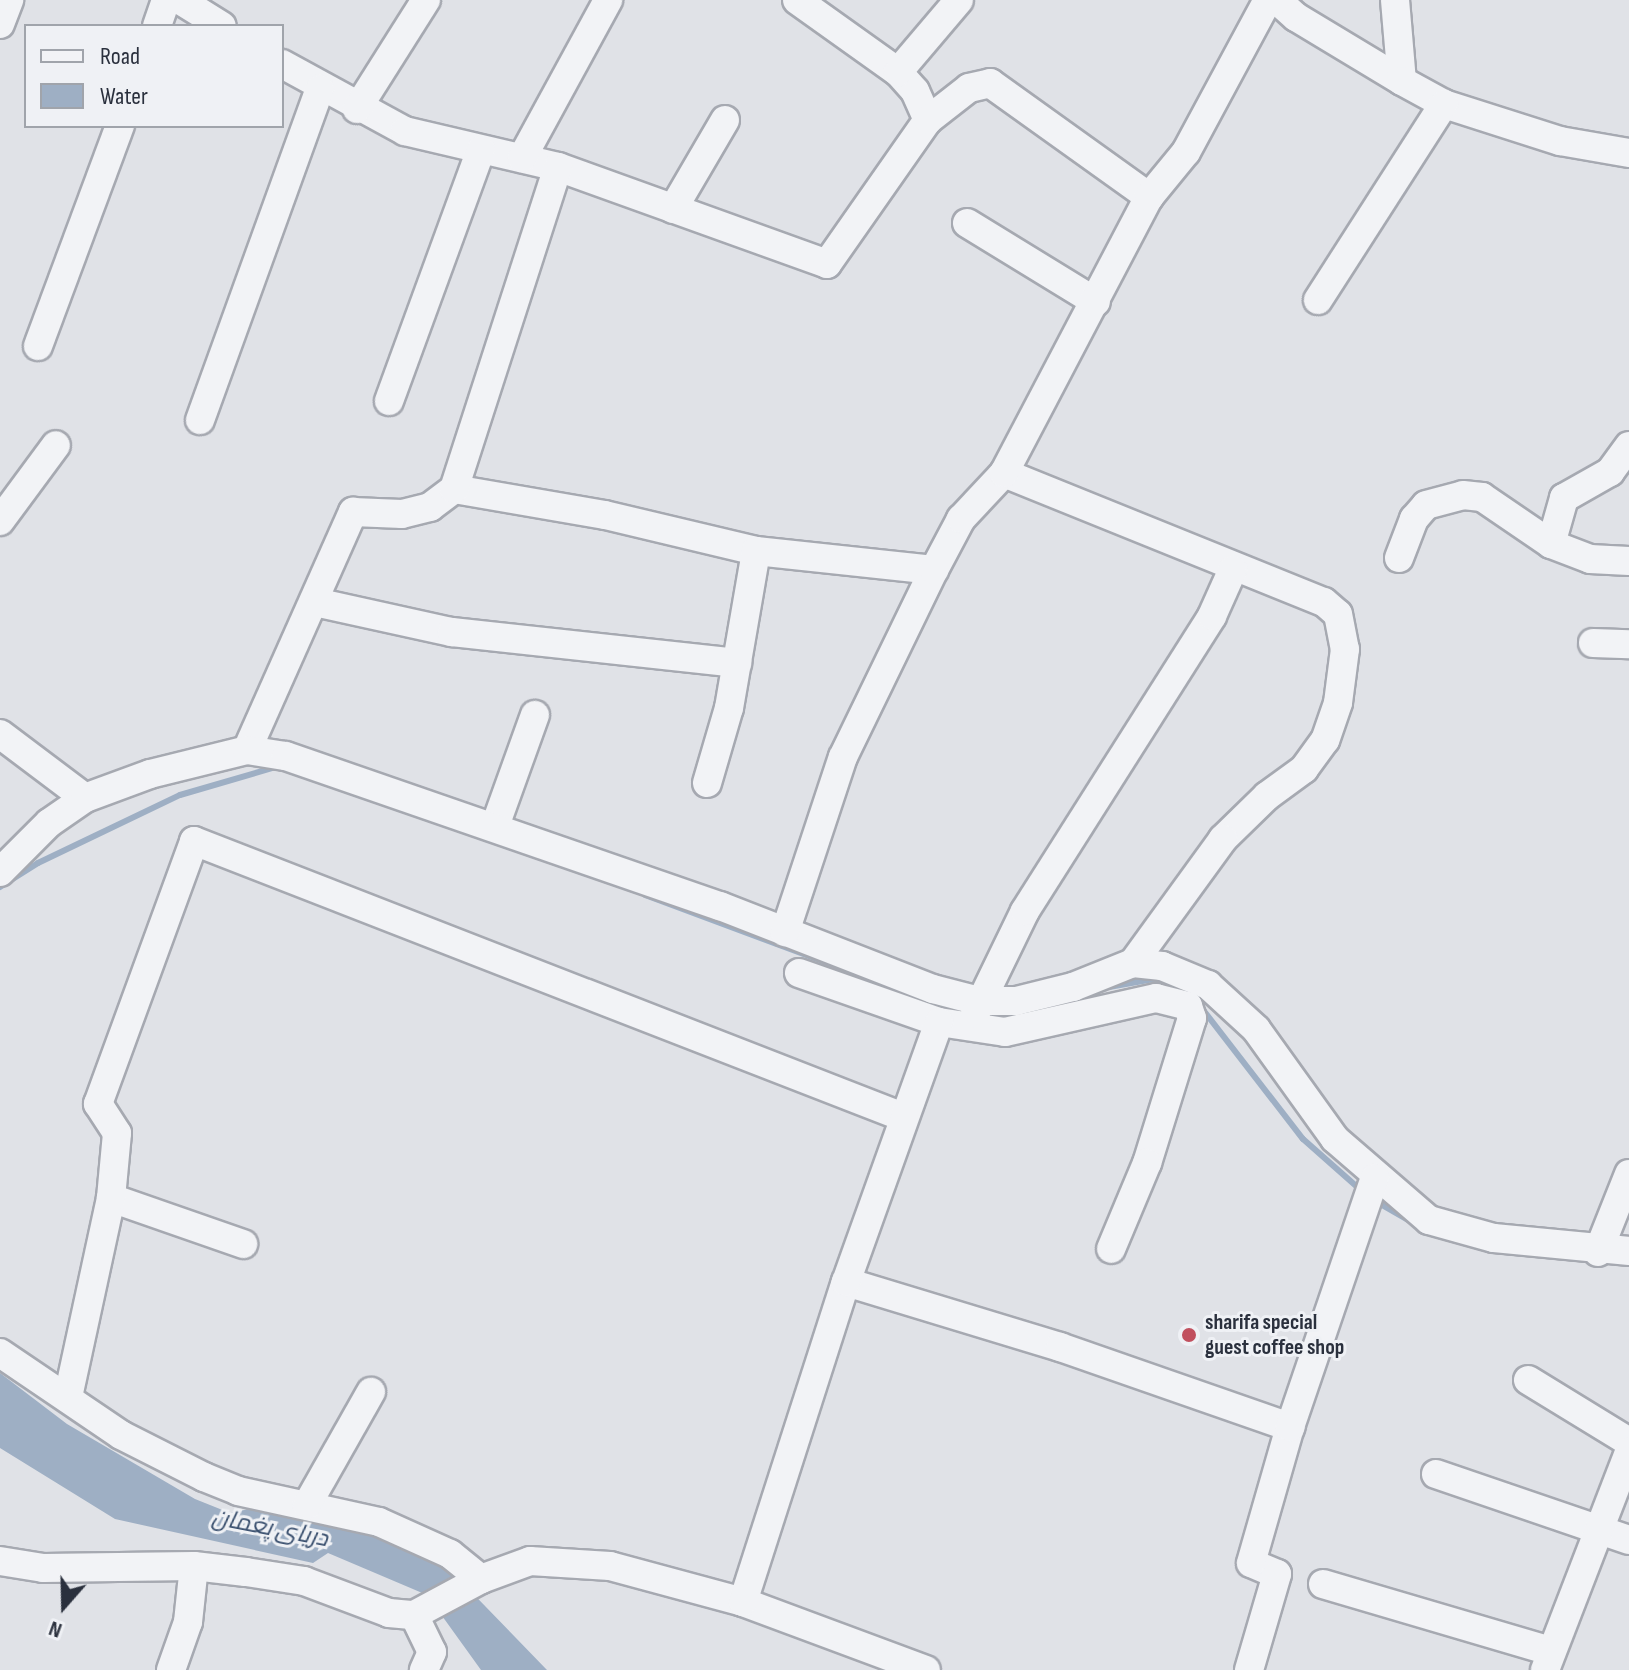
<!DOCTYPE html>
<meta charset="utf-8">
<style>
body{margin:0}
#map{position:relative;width:1629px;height:1670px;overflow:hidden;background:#e0e2e7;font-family:"Sofia Sans Condensed",Cairo,sans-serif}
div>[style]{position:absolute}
.water>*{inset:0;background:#9eafc4}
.stream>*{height:6px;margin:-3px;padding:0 3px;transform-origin:3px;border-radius:3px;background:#9eafc4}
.roads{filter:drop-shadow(2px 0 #a6a9b1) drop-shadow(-2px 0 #a6a9b1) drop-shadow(0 2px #a6a9b1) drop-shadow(0 -2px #a6a9b1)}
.minor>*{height:28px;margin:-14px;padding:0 14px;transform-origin:14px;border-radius:14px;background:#f2f3f6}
.dots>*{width:22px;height:22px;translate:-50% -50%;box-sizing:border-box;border:4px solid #eff1f5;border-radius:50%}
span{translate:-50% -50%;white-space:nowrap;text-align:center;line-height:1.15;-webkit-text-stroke:6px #eff1f5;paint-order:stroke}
.poi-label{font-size:22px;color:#2a303d;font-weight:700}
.left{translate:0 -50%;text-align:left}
.water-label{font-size:24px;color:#384e6d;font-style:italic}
.legend{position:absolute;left:24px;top:24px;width:260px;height:104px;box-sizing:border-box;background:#eff1f5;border:2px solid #a0a4ab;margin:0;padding:10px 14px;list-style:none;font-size:24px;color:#2a303d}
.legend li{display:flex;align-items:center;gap:16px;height:40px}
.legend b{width:40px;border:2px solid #a0a4ab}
.north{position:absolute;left:24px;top:1566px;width:80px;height:80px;-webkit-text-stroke:6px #eff1f5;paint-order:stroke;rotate:200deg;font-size:22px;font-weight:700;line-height:32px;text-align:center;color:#2a303d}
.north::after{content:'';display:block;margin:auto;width:28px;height:36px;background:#2a303d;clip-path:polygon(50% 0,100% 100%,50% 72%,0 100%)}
</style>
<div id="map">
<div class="water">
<i style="clip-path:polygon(0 1373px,67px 1424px,195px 1499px,230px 1513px,259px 1507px,374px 1531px,420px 1554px,452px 1572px,547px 1670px,481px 1670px,427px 1595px,328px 1553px,313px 1563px,115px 1519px,0 1448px)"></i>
</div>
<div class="stream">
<i style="left:0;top:887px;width:45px;rotate:-32.3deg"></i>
<i style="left:38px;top:863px;width:157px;rotate:-25.6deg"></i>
<i style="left:180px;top:795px;width:100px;rotate:-16.3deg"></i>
<i style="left:645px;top:895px;width:233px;rotate:20.4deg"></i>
<i style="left:1109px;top:987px;width:51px;rotate:-10.2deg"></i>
<i style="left:1159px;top:978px;width:26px;rotate:32deg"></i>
<i style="left:1197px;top:1002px;width:173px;rotate:52.3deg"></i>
<i style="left:1303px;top:1139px;width:80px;rotate:41.5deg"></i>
<i style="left:1375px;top:1201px;width:48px;rotate:29.7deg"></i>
</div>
<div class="roads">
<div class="minor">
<i style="left:180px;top:0;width:49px;rotate:31.8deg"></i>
<i style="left:797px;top:0;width:124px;rotate:35.5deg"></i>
<i style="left:898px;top:72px;width:25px;rotate:48deg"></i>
<i style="left:915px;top:91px;width:32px;rotate:66deg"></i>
<i style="left:1277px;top:0;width:25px;rotate:42deg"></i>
<i style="left:1296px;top:17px;width:124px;rotate:31.1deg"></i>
<i style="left:1395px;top:0;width:81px;rotate:85.1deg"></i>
<i style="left:1402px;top:81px;width:48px;rotate:28.7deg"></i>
<i style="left:1444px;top:104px;width:122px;rotate:17.7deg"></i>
<i style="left:1560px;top:141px;width:70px;rotate:9.9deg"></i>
<i style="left:0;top:24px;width:26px;rotate:-69deg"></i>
<i style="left:157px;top:26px;width:28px;rotate:-71deg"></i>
<i style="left:282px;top:64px;width:140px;rotate:28.6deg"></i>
<i style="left:405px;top:131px;width:157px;rotate:13.2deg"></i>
<i style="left:558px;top:167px;width:286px;rotate:19.8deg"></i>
<i style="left:827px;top:264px;width:176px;rotate:-55deg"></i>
<i style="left:928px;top:120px;width:52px;rotate:-38deg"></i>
<i style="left:969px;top:88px;width:22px;rotate:-13deg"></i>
<i style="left:990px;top:83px;width:196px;rotate:35.6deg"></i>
<i style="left:898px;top:72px;width:94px;rotate:-49.7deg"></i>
<i style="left:357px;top:109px;width:129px;rotate:-57.7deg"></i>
<i style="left:522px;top:158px;width:180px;rotate:-61.4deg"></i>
<i style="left:673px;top:209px;width:103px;rotate:-59.7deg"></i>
<i style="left:967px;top:223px;width:151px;rotate:31.5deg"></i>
<i style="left:1318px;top:300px;width:233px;rotate:-57.3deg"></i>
<i style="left:38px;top:346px;width:235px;rotate:-69.6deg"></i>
<i style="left:389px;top:401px;width:267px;rotate:-69.9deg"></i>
<i style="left:200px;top:420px;width:352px;rotate:-70.1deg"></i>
<i style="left:1004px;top:473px;width:345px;rotate:22deg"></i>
<i style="left:1324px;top:602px;width:18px;rotate:41deg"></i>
<i style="left:1338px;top:614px;width:36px;rotate:79deg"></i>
<i style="left:1345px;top:649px;width:54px;rotate:97.4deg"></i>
<i style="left:1338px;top:703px;width:39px;rotate:109deg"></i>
<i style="left:1325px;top:740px;width:36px;rotate:126deg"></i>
<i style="left:1304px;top:769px;width:46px;rotate:143.9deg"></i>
<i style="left:1267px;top:796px;width:62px;rotate:135.7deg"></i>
<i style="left:1223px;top:839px;width:153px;rotate:126deg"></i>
<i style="left:454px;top:489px;width:153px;rotate:9.8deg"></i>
<i style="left:605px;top:515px;width:155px;rotate:13.4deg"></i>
<i style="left:756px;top:551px;width:179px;rotate:6.1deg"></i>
<i style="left:0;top:521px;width:94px;rotate:-53.6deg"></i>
<i style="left:1551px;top:544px;width:48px;rotate:-74.2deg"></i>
<i style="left:1564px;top:498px;width:53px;rotate:-29.5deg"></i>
<i style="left:1610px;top:472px;width:32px;rotate:-54deg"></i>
<i style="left:1399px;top:558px;width:42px;rotate:-69deg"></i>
<i style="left:1414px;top:519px;width:18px;rotate:-49deg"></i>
<i style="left:1426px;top:505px;width:38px;rotate:-15deg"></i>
<i style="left:1463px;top:495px;width:19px;rotate:6deg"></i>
<i style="left:1482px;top:497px;width:83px;rotate:34.3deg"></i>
<i style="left:1551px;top:544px;width:42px;rotate:21deg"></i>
<i style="left:1590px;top:559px;width:39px;rotate:3deg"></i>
<i style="left:315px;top:602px;width:140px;rotate:12.4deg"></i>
<i style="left:452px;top:632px;width:287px;rotate:6.2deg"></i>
<i style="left:1593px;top:643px;width:36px;rotate:2deg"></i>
<i style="left:0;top:734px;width:106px;rotate:37deg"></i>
<i style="left:247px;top:750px;width:261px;rotate:-66deg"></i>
<i style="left:353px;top:512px;width:49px;rotate:2.3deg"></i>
<i style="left:402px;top:514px;width:29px;rotate:-14deg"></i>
<i style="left:430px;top:507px;width:30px;rotate:-37deg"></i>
<i style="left:454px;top:489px;width:338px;rotate:-72.1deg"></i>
<i style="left:707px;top:783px;width:78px;rotate:-73.7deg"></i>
<i style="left:729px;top:708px;width:159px;rotate:-80.2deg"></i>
<i style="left:495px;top:826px;width:118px;rotate:-70.2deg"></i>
<i style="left:0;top:872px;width:69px;rotate:-45deg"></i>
<i style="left:49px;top:823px;width:44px;rotate:-34.8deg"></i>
<i style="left:85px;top:798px;width:69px;rotate:-20.3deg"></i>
<i style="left:150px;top:774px;width:100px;rotate:-13.9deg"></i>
<i style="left:247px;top:750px;width:39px;rotate:9deg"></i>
<i style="left:286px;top:756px;width:459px;rotate:19.1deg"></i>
<i style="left:720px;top:906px;width:229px;rotate:21.3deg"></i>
<i style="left:933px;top:989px;width:48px;rotate:14.6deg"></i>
<i style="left:979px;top:1001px;width:37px"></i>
<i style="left:1016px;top:1001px;width:59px;rotate:-13.8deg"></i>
<i style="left:1073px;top:987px;width:65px;rotate:-21.8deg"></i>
<i style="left:1133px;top:963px;width:29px;rotate:6deg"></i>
<i style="left:1162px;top:966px;width:50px;rotate:22.4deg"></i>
<i style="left:1208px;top:985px;width:65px;rotate:42.5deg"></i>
<i style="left:1256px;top:1029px;width:135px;rotate:54.3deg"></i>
<i style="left:1335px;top:1139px;width:124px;rotate:40.8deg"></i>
<i style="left:1429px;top:1220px;width:67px;rotate:15.5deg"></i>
<i style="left:1494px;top:1238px;width:136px;rotate:5.5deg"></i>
<i style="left:785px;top:932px;width:184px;rotate:-71.7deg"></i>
<i style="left:843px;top:757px;width:208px;rotate:-64.1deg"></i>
<i style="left:934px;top:570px;width:58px;rotate:-62.1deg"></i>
<i style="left:961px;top:519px;width:63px;rotate:-46.9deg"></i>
<i style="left:1004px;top:473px;width:312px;rotate:-62.3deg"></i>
<i style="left:1149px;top:197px;width:58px;rotate:-50.6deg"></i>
<i style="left:1186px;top:152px;width:173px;rotate:-61.7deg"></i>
<i style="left:799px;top:973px;width:148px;rotate:19.3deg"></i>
<i style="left:939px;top:1022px;width:67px;rotate:8.6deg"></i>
<i style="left:1005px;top:1032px;width:155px;rotate:-12.7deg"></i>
<i style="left:1156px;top:998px;width:33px;rotate:14deg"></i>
<i style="left:1188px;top:1006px;width:13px;rotate:72deg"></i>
<i style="left:1192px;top:1018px;width:152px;rotate:107.2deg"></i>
<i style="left:1147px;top:1163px;width:93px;rotate:112.7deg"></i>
<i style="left:975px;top:1014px;width:114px;rotate:-64.1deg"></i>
<i style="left:1025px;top:911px;width:349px;rotate:-57.6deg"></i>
<i style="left:1212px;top:616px;width:51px;rotate:-65.9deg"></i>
<i style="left:111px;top:1198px;width:140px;rotate:19.2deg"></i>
<i style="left:1598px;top:1252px;width:84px;rotate:-68.3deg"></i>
<i style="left:846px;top:1282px;width:224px;rotate:16.9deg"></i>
<i style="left:1060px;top:1347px;width:244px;rotate:19.2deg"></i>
<i style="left:0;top:1353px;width:146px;rotate:34.1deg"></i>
<i style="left:121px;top:1435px;width:93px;rotate:26.8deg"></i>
<i style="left:204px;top:1477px;width:37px;rotate:22deg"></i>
<i style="left:238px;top:1491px;width:144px;rotate:12.4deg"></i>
<i style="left:379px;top:1522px;width:78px;rotate:24.3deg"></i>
<i style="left:450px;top:1554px;width:40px;rotate:39deg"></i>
<i style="left:1528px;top:1380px;width:119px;rotate:31.5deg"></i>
<i style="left:68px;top:1397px;width:204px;rotate:-77.8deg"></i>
<i style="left:111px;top:1198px;width:65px;rotate:-84.7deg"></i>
<i style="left:117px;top:1133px;width:35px;rotate:-123deg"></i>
<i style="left:98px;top:1104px;width:280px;rotate:-69.9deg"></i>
<i style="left:194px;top:841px;width:761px;rotate:21.27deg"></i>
<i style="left:1436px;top:1474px;width:204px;rotate:18.9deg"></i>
<i style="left:307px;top:1505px;width:130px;rotate:-60.5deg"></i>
<i style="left:0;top:1561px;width:44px;rotate:9.2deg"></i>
<i style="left:43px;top:1568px;width:151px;rotate:-0.8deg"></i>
<i style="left:194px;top:1566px;width:52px;rotate:6.6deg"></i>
<i style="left:246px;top:1572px;width:59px;rotate:8.8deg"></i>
<i style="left:304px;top:1581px;width:91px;rotate:20.6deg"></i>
<i style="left:389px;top:1613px;width:25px;rotate:5deg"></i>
<i style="left:414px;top:1615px;width:76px;rotate:-28.2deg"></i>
<i style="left:481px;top:1579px;width:52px;rotate:-20.2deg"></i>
<i style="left:530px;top:1561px;width:80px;rotate:3.6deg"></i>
<i style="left:610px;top:1566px;width:138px;rotate:15.1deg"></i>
<i style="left:743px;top:1602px;width:195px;rotate:20.4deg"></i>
<i style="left:1323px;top:1584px;width:238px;rotate:16.4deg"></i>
<i style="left:743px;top:1602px;width:336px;rotate:-72.2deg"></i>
<i style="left:846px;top:1282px;width:276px;rotate:-70.3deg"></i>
<i style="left:414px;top:1615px;width:41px;rotate:64.1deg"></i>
<i style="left:432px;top:1652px;width:20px;rotate:114deg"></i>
<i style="left:171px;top:1670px;width:51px;rotate:-70.5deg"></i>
<i style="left:188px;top:1622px;width:56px;rotate:-83.9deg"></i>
<i style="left:1249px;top:1670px;width:100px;rotate:-73.7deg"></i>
<i style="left:1277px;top:1574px;width:28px;rotate:-157deg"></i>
<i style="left:1251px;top:1563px;width:141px;rotate:-74deg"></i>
<i style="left:1290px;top:1427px;width:263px;rotate:-71.2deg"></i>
<i style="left:1545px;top:1670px;width:234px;rotate:-68.9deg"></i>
</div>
</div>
<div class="dots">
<i style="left:1189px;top:1335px;background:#c1505e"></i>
</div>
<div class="poi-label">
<span class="left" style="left:1205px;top:1335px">sharifa special<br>guest coffee shop</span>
</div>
<div class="water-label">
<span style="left:270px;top:1528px;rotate:11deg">دریای پغمان</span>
</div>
<ul class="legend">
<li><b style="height:10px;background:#f2f3f6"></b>Road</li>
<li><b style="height:22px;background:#9eafc4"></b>Water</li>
</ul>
<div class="north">N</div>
</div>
